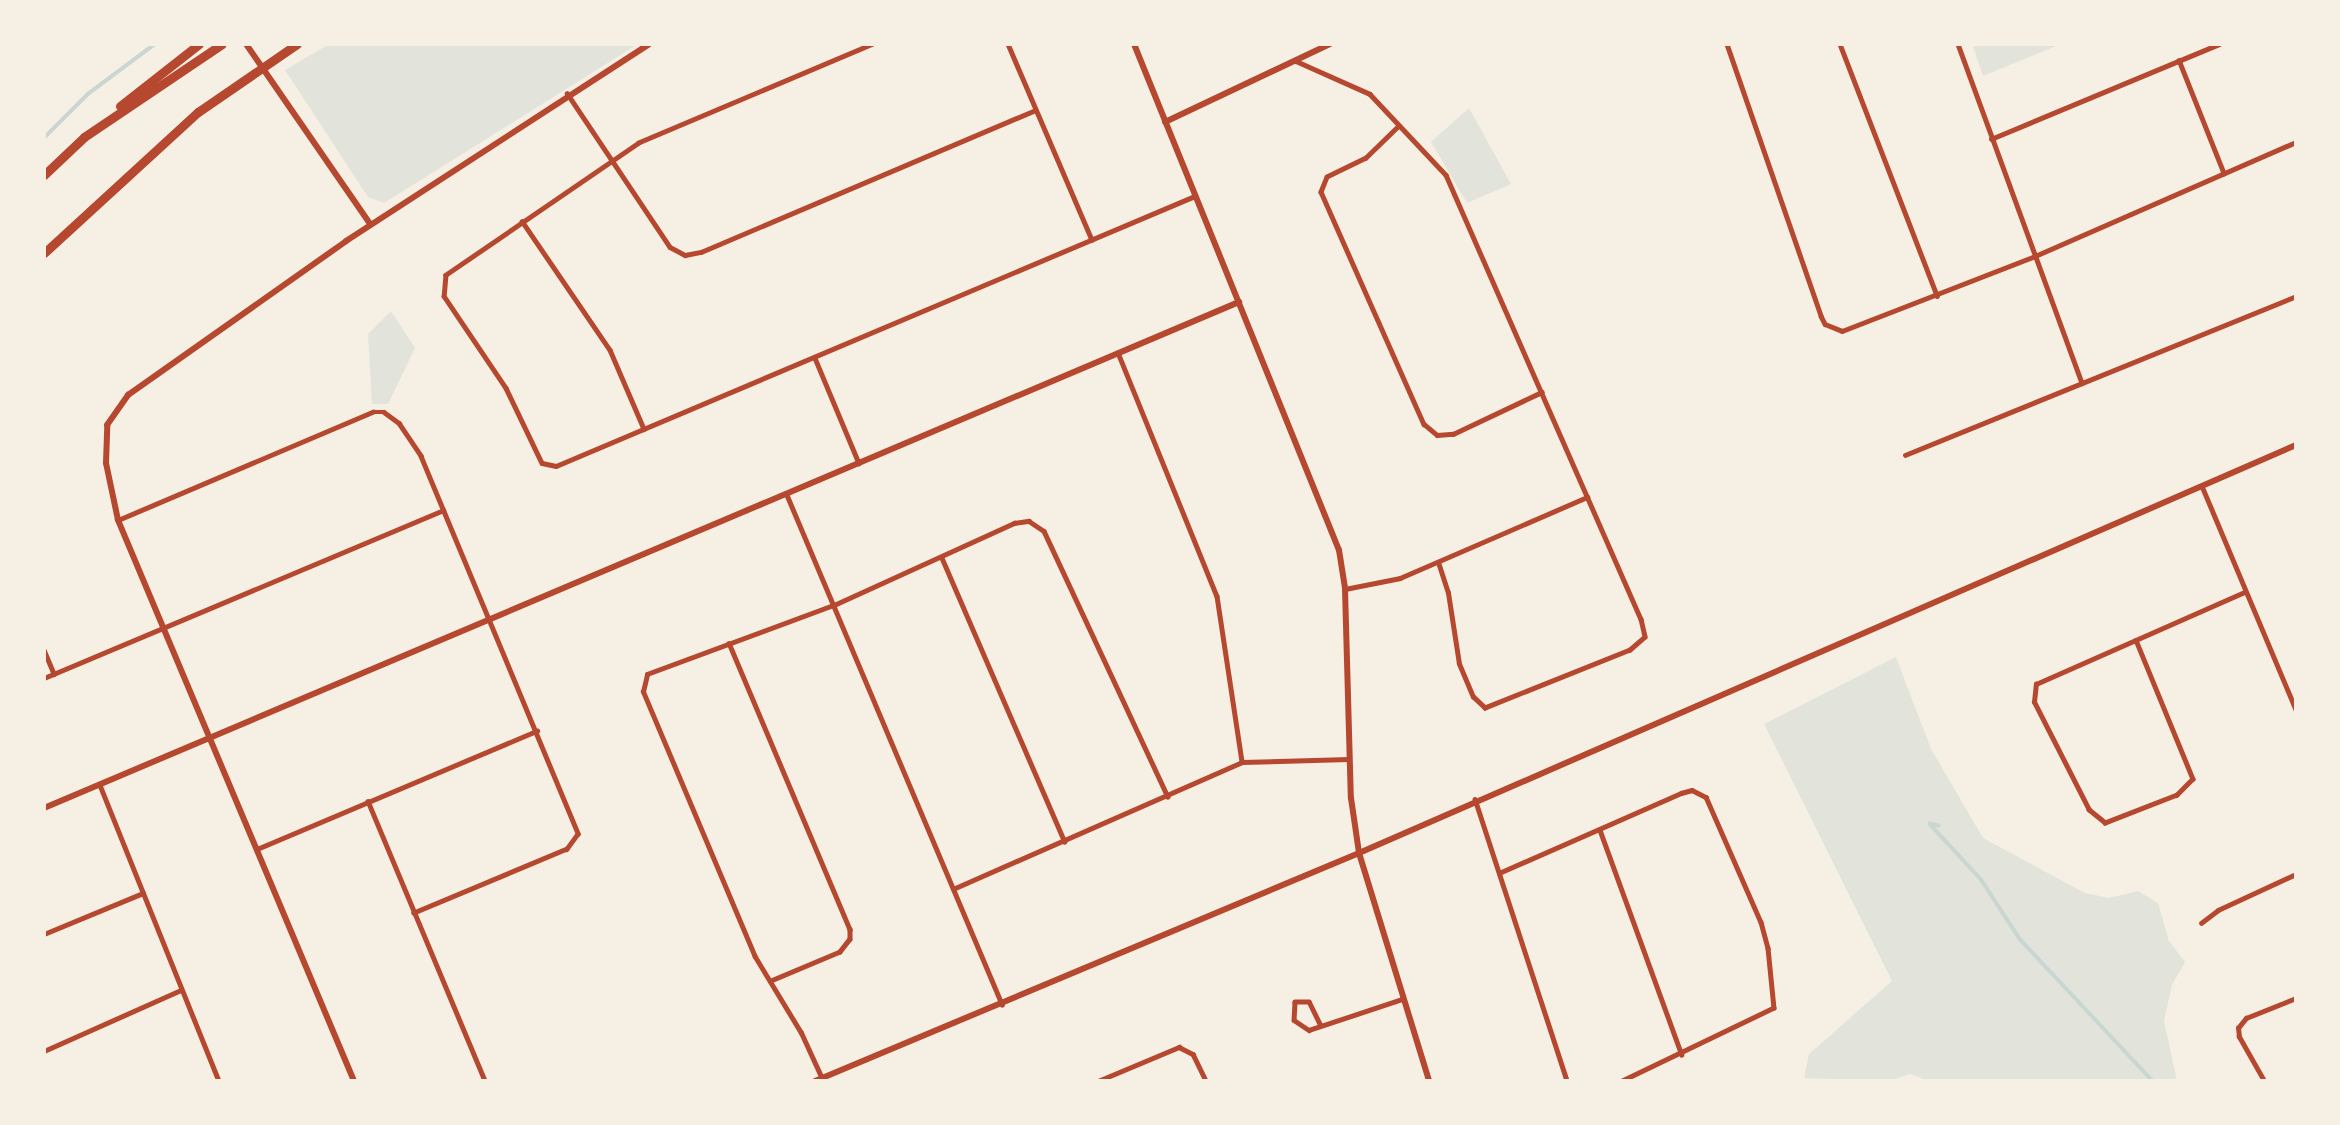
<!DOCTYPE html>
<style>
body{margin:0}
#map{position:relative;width:2340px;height:1125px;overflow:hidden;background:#f6efe4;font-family:"Space Grotesk",sans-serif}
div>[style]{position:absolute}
.green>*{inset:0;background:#e2e4dc}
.stream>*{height:3.5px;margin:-1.75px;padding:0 1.75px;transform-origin:1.75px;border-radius:1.75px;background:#c9d6d2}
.minor>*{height:4.5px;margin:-2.25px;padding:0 2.25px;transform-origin:2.25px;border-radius:2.25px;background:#b5482f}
.tertiary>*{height:6px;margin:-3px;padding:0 3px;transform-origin:3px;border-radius:3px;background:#b5482f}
.motorway>*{height:9px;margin:-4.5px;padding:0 4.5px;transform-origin:4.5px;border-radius:4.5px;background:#b5482f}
span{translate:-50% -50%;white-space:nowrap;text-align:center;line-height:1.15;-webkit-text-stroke:7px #f6efe4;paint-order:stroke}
.frame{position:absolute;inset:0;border:46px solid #f6efe4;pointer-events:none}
</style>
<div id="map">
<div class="green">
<i style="clip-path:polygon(329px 44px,638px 44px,384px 203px,368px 197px,285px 70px)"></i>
<i style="clip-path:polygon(1972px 44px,2061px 44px,1983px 76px)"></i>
<i style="clip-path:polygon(1469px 108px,1511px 184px,1467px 203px,1431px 142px)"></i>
<i style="clip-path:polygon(391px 311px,415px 348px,388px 404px,372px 404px,368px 334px)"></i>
<i style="clip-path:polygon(1896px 657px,1931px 749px,1983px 838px,2085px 893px,2109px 898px,2138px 891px,2158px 903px,2169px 941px,2185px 962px,2172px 985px,2164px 1021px,2177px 1081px,1929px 1081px,1910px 1074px,1890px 1081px,1804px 1078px,1809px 1054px,1892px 981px,1764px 724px)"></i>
</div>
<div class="stream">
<i style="left:44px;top:138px;width:62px;rotate:-45deg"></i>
<i style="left:88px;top:94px;width:84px;rotate:-36.7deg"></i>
<i style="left:1939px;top:826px;width:9px;rotate:-167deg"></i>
<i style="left:1930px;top:824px;width:75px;rotate:47.2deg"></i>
<i style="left:1981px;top:879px;width:72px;rotate:57deg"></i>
<i style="left:2020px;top:939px;width:195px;rotate:46.9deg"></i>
</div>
<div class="minor">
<i style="left:873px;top:44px;width:254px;rotate:157.1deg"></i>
<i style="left:639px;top:143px;width:234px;rotate:145.6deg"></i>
<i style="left:446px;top:275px;width:21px;rotate:95deg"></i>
<i style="left:444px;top:296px;width:111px;rotate:56deg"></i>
<i style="left:506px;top:388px;width:83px;rotate:64.4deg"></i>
<i style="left:542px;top:463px;width:14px;rotate:12deg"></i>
<i style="left:556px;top:466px;width:694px;rotate:-22.91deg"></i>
<i style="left:1008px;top:44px;width:213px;rotate:66.8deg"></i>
<i style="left:1727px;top:44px;width:288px;rotate:70.9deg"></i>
<i style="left:1821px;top:316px;width:9px;rotate:63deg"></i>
<i style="left:1825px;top:324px;width:18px;rotate:22deg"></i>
<i style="left:1842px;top:331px;width:207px;rotate:-21.2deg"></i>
<i style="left:2035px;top:256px;width:285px;rotate:-23.6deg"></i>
<i style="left:1840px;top:44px;width:270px;rotate:68.9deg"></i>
<i style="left:1958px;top:44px;width:361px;rotate:69.9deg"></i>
<i style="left:2179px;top:60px;width:122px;rotate:68.3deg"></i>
<i style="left:1296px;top:61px;width:81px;rotate:24deg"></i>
<i style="left:1370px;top:94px;width:111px;rotate:46.8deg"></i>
<i style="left:1446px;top:175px;width:485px;rotate:66.3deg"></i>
<i style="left:1641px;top:619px;width:18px;rotate:77deg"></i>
<i style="left:1645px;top:637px;width:20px;rotate:139deg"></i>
<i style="left:1630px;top:650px;width:156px;rotate:158.2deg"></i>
<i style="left:1485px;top:708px;width:16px;rotate:-137deg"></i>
<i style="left:1473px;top:697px;width:36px;rotate:-113deg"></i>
<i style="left:1459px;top:664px;width:72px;rotate:-98.8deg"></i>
<i style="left:1448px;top:593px;width:32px;rotate:-108deg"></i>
<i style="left:567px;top:93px;width:185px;rotate:56.2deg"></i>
<i style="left:670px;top:247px;width:17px;rotate:28deg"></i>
<i style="left:685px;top:255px;width:16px;rotate:-11deg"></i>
<i style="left:701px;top:252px;width:363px;rotate:-23deg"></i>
<i style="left:1399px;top:126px;width:46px;rotate:135.9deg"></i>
<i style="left:1366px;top:158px;width:43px;rotate:154deg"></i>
<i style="left:1327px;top:177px;width:16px;rotate:112deg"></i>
<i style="left:1321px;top:192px;width:254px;rotate:66.1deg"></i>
<i style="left:1424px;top:424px;width:17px;rotate:40deg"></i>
<i style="left:1437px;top:435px;width:16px;rotate:-4deg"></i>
<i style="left:1453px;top:434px;width:98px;rotate:-25.3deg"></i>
<i style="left:1991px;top:139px;width:247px;rotate:-22.6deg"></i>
<i style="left:522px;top:221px;width:156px;rotate:55.7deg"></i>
<i style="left:610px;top:350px;width:86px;rotate:66.7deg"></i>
<i style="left:1119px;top:355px;width:260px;rotate:67.9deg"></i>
<i style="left:1217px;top:596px;width:168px;rotate:81.4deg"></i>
<i style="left:815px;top:358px;width:114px;rotate:67.3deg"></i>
<i style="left:1905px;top:455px;width:422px;rotate:-22.1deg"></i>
<i style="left:2202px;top:486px;width:243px;rotate:67.2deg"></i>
<i style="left:787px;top:495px;width:553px;rotate:67.1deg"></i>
<i style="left:118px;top:520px;width:277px;rotate:-23deg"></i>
<i style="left:373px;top:412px;width:11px"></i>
<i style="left:384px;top:412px;width:19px;rotate:36deg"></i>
<i style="left:399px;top:423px;width:40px;rotate:56deg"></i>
<i style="left:421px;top:456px;width:409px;rotate:67.4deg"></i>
<i style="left:578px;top:834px;width:19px;rotate:126deg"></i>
<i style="left:567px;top:849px;width:166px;rotate:157.3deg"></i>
<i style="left:942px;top:558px;width:309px;rotate:66.6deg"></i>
<i style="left:1345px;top:589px;width:56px;rotate:-11.3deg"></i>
<i style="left:1400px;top:578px;width:204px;rotate:-23.4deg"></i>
<i style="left:2136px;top:640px;width:150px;rotate:67.7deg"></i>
<i style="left:2193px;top:779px;width:23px;rotate:135deg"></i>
<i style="left:2177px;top:795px;width:77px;rotate:158.7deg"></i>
<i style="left:2105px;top:823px;width:21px;rotate:-141deg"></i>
<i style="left:2089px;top:810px;width:121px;rotate:-117deg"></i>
<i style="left:2034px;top:702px;width:18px;rotate:-84deg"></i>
<i style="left:2036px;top:684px;width:228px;rotate:-23.8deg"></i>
<i style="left:729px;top:643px;width:311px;rotate:67.1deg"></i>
<i style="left:850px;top:929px;width:10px;rotate:90deg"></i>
<i style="left:850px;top:939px;width:16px;rotate:128deg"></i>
<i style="left:840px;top:952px;width:75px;rotate:157.2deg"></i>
<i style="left:44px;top:650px;width:26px;rotate:67deg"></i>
<i style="left:44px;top:678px;width:433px;rotate:-22.8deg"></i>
<i style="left:100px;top:785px;width:319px;rotate:68.1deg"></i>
<i style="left:1475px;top:799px;width:297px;rotate:71.9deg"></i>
<i style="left:368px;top:801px;width:303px;rotate:67.3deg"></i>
<i style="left:1600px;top:830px;width:239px;rotate:70deg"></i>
<i style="left:257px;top:849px;width:304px;rotate:-22.9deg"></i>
<i style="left:1499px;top:873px;width:199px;rotate:-23.7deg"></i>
<i style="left:1681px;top:793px;width:11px;rotate:-15deg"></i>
<i style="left:1692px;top:790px;width:16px;rotate:27deg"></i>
<i style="left:1706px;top:797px;width:137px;rotate:66.3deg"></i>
<i style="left:1761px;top:922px;width:27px;rotate:75deg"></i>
<i style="left:1768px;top:948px;width:60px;rotate:84.3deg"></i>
<i style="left:1774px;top:1008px;width:169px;rotate:154.3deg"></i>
<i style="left:953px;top:889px;width:316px;rotate:-23.7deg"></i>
<i style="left:1242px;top:762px;width:107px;rotate:-1.6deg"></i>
<i style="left:2201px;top:923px;width:21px;rotate:-37deg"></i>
<i style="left:2218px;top:910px;width:86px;rotate:-24.8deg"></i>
<i style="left:44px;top:934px;width:107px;rotate:-22.5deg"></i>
<i style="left:1320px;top:1025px;width:25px;rotate:-116deg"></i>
<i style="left:1309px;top:1002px;width:14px;rotate:180deg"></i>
<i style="left:1295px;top:1002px;width:18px;rotate:93deg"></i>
<i style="left:1294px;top:1020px;width:18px;rotate:34deg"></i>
<i style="left:1309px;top:1030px;width:98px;rotate:-18.4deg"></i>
<i style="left:44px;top:1051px;width:150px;rotate:-24deg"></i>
<i style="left:823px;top:1081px;width:53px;rotate:-114.6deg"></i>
<i style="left:801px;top:1033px;width:89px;rotate:-121.2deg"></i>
<i style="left:755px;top:957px;width:288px;rotate:-112.9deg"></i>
<i style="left:643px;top:692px;width:18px;rotate:-77deg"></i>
<i style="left:647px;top:674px;width:199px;rotate:-20.3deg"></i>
<i style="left:834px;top:605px;width:198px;rotate:-24.5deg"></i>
<i style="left:1014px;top:523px;width:15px;rotate:-8deg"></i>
<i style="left:1029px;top:521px;width:18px;rotate:34deg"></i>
<i style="left:1044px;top:531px;width:293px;rotate:65deg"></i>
<i style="left:1098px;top:1081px;width:88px;rotate:-22.8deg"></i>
<i style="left:1179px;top:1047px;width:16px;rotate:27deg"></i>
<i style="left:1193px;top:1054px;width:30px;rotate:64deg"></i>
<i style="left:2264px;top:1081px;width:51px;rotate:-119.6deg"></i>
<i style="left:2239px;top:1037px;width:9px;rotate:-96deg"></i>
<i style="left:2238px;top:1028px;width:13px;rotate:-51deg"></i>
<i style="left:2246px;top:1018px;width:54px;rotate:-21.8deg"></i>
</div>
<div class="tertiary">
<i style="left:246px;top:44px;width:219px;rotate:55.4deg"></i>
<i style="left:1134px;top:44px;width:546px;rotate:67.95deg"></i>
<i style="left:1339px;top:550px;width:39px;rotate:81deg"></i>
<i style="left:1345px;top:589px;width:209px;rotate:88.4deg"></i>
<i style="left:1351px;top:798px;width:56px;rotate:81.7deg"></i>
<i style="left:1359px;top:853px;width:239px;rotate:72.9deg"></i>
<i style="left:1165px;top:122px;width:183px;rotate:-25.3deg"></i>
<i style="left:44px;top:808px;width:1298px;rotate:-22.95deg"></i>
<i style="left:354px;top:1081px;width:609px;rotate:-112.82deg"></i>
<i style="left:118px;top:520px;width:58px;rotate:-101.9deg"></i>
<i style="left:106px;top:463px;width:38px;rotate:-88deg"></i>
<i style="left:107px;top:425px;width:37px;rotate:-55deg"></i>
<i style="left:128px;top:395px;width:267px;rotate:-35.2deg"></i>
<i style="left:346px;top:241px;width:361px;rotate:-33deg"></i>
<i style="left:815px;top:1081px;width:590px;rotate:-22.74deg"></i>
<i style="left:1359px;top:853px;width:1022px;rotate:-23.53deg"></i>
</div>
<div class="motorway">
<i style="left:120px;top:106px;width:100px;rotate:-38.1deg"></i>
<i style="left:44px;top:175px;width:55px;rotate:-43.5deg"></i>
<i style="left:84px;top:137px;width:166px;rotate:-34deg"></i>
<i style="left:44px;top:253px;width:209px;rotate:-42.5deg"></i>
<i style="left:198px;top:112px;width:120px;rotate:-34.5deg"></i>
</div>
<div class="frame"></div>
</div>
